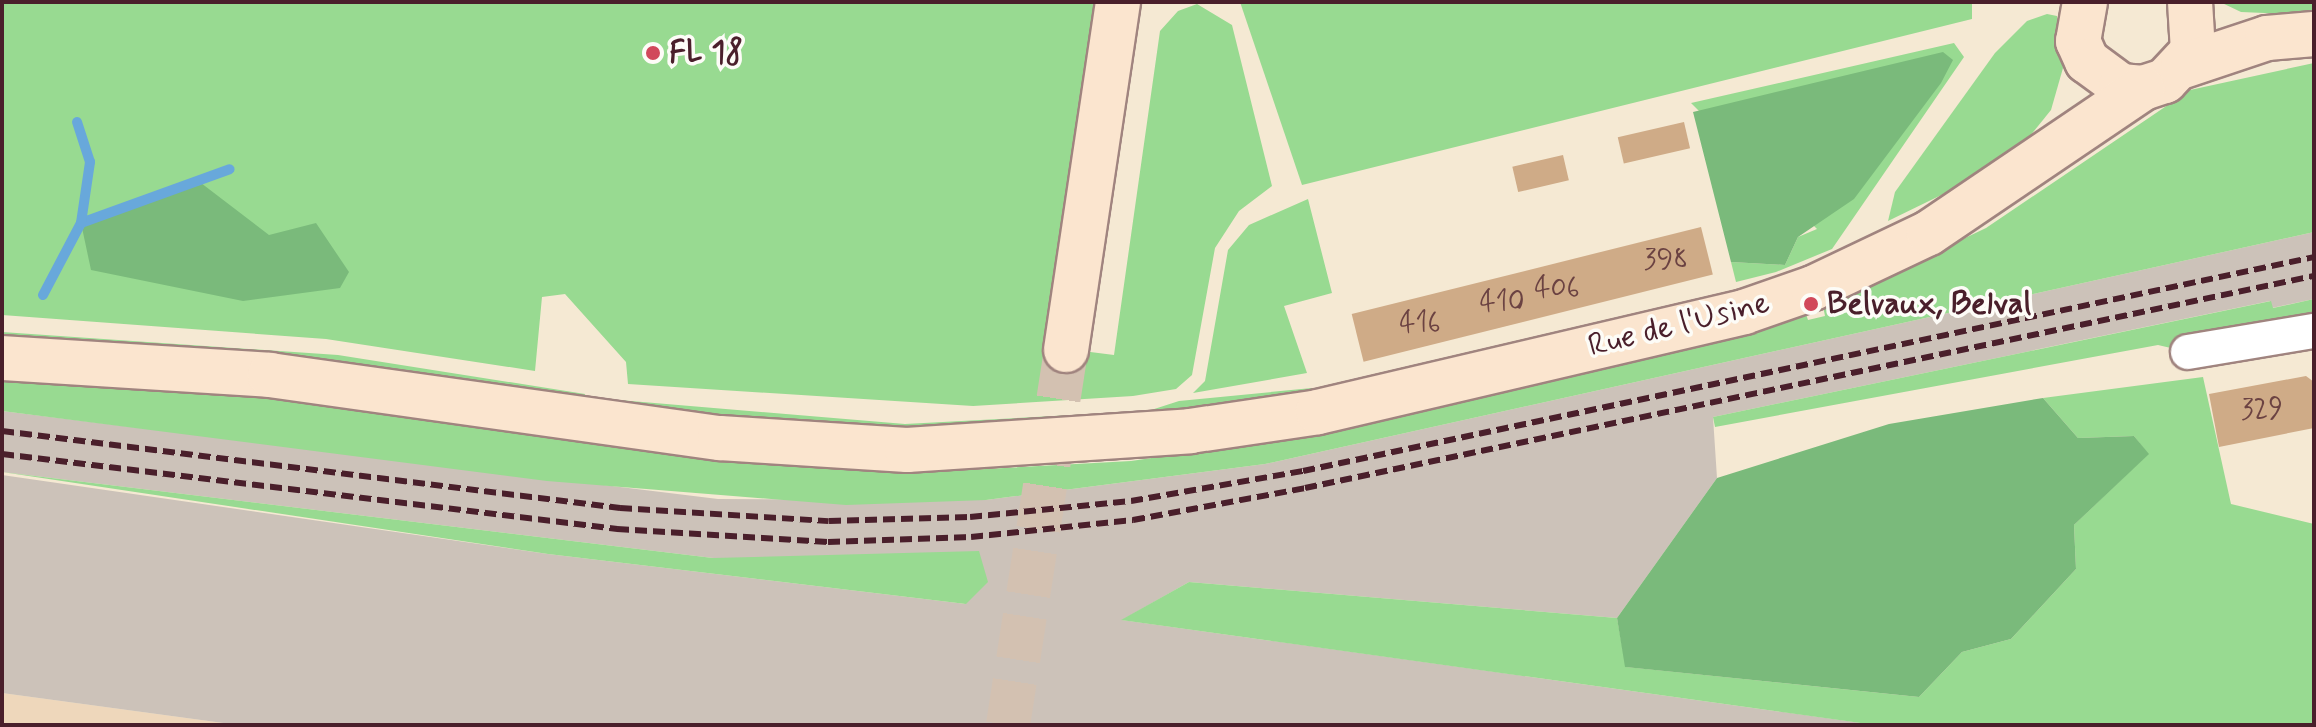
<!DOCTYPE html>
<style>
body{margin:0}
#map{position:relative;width:2316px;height:727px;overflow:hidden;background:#f5e9d3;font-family:Mynerve,sans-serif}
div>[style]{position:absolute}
.built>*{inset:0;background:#eed7bb}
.industrial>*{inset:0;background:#ccc2b9}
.green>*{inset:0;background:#98da91}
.forest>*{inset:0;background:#7aba7b}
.stream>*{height:10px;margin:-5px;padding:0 5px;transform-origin:5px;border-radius:5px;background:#68a8db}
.building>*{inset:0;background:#cfab87;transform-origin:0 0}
.secondary-tunnel>*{height:44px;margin-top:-22px;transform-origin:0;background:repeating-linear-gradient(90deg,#d3c1b1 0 44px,transparent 0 66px)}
.roads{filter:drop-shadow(2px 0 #a0847f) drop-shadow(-2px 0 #a0847f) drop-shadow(0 2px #a0847f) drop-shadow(0 -2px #a0847f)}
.minor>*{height:34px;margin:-17px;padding:0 17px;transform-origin:17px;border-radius:17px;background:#fff}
.secondary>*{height:44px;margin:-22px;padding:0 22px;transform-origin:22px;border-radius:22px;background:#fbe5cf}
.rail>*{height:6px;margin-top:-3px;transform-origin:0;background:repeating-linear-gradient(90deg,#4a1f2b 0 12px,transparent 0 18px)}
.dots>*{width:22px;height:22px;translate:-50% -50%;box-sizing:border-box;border:4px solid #fdfcf7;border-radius:50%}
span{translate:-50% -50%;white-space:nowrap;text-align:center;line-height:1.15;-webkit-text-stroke:7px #fdfcf7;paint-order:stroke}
.number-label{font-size:28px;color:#6b4242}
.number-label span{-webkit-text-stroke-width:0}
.poi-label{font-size:32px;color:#4a1f2b;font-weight:700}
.left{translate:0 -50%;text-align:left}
.street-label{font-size:32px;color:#4a1f2b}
.frame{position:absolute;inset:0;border:4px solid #4a1f2b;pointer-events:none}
</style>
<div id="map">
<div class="built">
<i style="clip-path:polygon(2px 693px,238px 725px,2px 725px)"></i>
</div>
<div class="industrial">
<i style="clip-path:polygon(2314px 232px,2314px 299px,2272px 308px,2270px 301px,1713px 417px,1717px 478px,1617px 618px,1189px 582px,1122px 620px,1876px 725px,238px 725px,2px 693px,2px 475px,548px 554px,966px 604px,844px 559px,713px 558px,2px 472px,2px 411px,718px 499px,986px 500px,1265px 464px)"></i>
</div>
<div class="green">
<i style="clip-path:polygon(2px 2px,1101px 2px,1051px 347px,1114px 355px,1160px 31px,1178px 11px,1197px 4px,1232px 25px,1272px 186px,1239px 211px,1215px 248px,1192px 375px,1176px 389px,1133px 396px,973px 406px,628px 384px,626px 362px,565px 294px,542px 297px,535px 371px,326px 339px,2px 315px)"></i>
<i style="clip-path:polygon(1240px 2px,1972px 2px,1972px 19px,1302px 185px)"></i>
<i style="clip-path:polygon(2220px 2px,2314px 2px,2314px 15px,2241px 12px)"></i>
<i style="clip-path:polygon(2047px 14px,2057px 16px,2063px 68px,2051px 110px,2009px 162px,1888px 221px,1895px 192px,1995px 53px,2027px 21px)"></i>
<i style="clip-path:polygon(1954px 43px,1964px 57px,1832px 249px,1776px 272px,1736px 282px,1731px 262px,1785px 265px,1798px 237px,1817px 229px,1691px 103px)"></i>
<i style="clip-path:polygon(2314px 63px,2314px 232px,1265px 464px,986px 500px,846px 505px,547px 481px,2px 411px,2px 378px,247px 393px,683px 455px,931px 472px,1131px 461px,1324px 433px,1560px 380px,1805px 311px,1808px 320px,1825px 316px,1823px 306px,1986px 228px,2190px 90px)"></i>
<i style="clip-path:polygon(1308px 199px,1332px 293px,1284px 306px,1307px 373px,1193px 393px,1205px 381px,1228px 250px,1249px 225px)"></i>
<i style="clip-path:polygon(2314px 299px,2314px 331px,2188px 352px,2158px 345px,1715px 427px,1713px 417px,2271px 301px,2273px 308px)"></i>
<i style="clip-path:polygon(2px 332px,338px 355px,585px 394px,583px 404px,2px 343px)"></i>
<i style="clip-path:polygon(2203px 377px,2231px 504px,2314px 524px,2314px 725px,1875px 725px,1121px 620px,1189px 582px,1617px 618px,1626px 667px,1919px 697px,1962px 652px,2011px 639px,2076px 569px,2074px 525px,2148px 454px,2134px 436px,2078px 438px,2043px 398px)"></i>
<i style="clip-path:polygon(1312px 388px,1314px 397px,1185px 417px,908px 434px,618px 409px,619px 400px,905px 424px,1148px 411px,1179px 401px)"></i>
<i style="clip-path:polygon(2px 472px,713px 558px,979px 551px,988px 582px,966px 604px,548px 554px)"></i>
</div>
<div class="forest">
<i style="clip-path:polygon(1943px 52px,1953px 60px,1941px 83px,1854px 199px,1798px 237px,1785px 265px,1731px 262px,1693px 112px)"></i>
<i style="clip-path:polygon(201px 183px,269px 235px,316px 223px,349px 272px,340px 288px,243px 301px,91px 270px,81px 223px)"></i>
<i style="clip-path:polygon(2043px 398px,2078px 438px,2134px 436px,2149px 454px,2074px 525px,2076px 569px,2011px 639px,1962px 652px,1919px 697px,1625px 667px,1617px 618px,1717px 478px,1889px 424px)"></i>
</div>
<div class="stream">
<i style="left:81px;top:223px;width:158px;rotate:-19.9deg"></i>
<i style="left:43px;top:295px;width:81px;rotate:-62.2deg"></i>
<i style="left:81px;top:223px;width:62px;rotate:-81.6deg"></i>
<i style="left:90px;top:162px;width:42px;rotate:-108deg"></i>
</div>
<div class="building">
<i style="left:1684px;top:122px;width:27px;height:68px;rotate:77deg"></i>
<i style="left:1563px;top:155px;width:26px;height:52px;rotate:77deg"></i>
<i style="left:1701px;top:227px;width:49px;height:360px;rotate:76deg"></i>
<i style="clip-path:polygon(2306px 376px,2314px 382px,2314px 428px,2219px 447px,2209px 394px)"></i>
</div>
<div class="secondary-tunnel">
<i style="left:1008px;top:725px;width:379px;rotate:-81.2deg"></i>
</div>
<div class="roads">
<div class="minor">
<i style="left:2188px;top:352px;width:128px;rotate:-9.5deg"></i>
</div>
<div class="secondary">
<i style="left:2085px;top:2px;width:40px;rotate:100deg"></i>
<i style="left:2078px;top:41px;width:22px;rotate:66deg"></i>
<i style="left:2087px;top:61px;width:42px;rotate:36.3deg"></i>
<i style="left:2121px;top:86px;width:22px;rotate:5deg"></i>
<i style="left:2143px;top:88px;width:23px;rotate:-18deg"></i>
<i style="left:2165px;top:81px;width:41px;rotate:-47deg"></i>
<i style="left:2193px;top:51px;width:49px;rotate:-93.5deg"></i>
<i style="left:2183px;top:66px;width:89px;rotate:-18.4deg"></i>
<i style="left:2267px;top:38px;width:47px;rotate:-4.9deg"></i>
<i style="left:1066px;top:350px;width:352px;rotate:-81.5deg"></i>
<i style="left:2px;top:358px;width:269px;rotate:3.6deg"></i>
<i style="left:270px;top:375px;width:454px;rotate:8deg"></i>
<i style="left:720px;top:438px;width:187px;rotate:3.7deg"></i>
<i style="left:907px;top:450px;width:284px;rotate:-3.8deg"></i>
<i style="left:1190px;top:431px;width:129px;rotate:-8.4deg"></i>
<i style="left:1318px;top:412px;width:438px;rotate:-13.2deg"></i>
<i style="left:1744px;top:312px;width:73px;rotate:-19.2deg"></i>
<i style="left:1813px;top:288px;width:128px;rotate:-25.4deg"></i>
<i style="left:1929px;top:233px;width:258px;rotate:-34.1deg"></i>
</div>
</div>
<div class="rail">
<i style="left:2px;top:431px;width:623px;rotate:7.1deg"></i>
<i style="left:620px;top:508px;width:209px;rotate:3.6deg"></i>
<i style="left:829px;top:521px;width:141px;rotate:-1.6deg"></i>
<i style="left:970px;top:517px;width:162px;rotate:-5.7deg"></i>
<i style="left:1131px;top:501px;width:175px;rotate:-9.9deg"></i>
<i style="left:1303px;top:471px;width:1033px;rotate:-11.95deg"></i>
<i style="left:2px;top:454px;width:620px;rotate:6.95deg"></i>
<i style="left:617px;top:529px;width:211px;rotate:3.5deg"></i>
<i style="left:828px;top:542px;width:143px;rotate:-2deg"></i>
<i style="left:971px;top:537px;width:163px;rotate:-6deg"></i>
<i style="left:1133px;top:520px;width:175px;rotate:-10.5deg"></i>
<i style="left:1305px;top:488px;width:1031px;rotate:-11.87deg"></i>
</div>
<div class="dots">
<i style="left:653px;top:53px;background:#d1495b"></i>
<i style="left:1811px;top:304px;background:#d1495b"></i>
</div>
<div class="number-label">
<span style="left:1666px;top:261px">398</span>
<span style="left:1557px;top:289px">406</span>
<span style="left:1502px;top:303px">410</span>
<span style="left:1420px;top:324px">416</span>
<span style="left:2262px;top:411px">329</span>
</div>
<div class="poi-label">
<span class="left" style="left:669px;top:53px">FL 18</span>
<span class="left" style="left:1827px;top:304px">Belvaux, Belval</span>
</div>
<div class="street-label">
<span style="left:1679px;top:325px;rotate:-14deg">Rue de l'Usine</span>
</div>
<div class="frame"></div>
</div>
